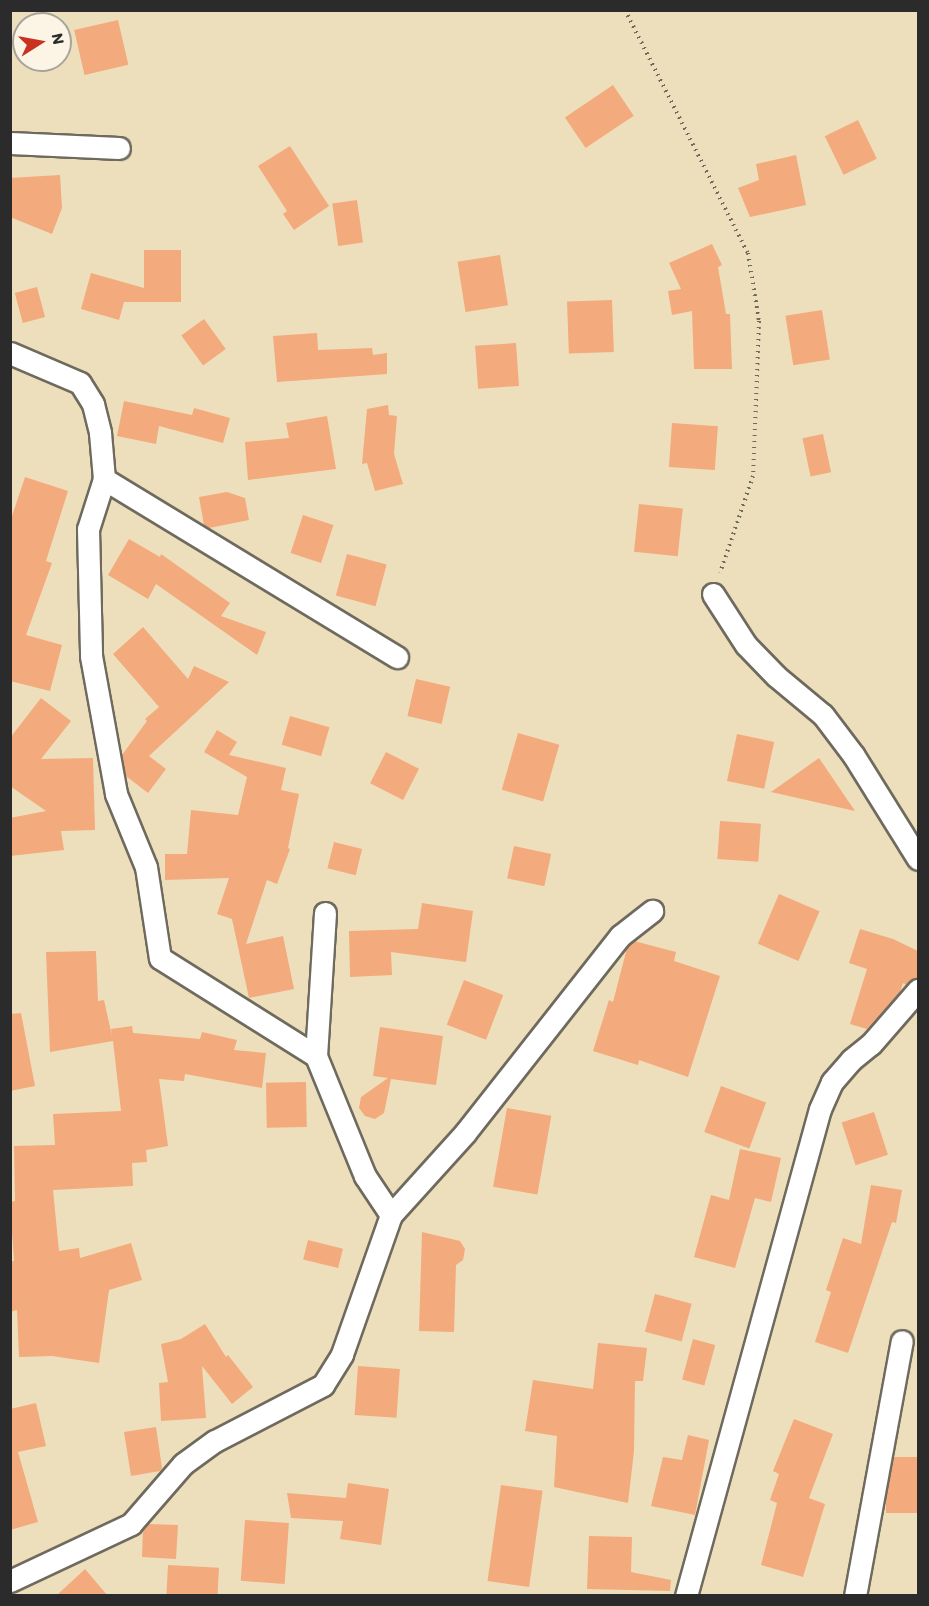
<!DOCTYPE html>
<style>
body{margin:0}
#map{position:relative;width:929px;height:1606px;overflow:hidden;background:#eddfbc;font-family:Itim,sans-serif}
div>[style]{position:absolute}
.building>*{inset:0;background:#f3aa7d;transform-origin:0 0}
.path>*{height:4px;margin-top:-2px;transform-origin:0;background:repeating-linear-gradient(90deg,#6f6a5e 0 1.5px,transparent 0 6px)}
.roads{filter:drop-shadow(2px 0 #6f6a5e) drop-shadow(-2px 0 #6f6a5e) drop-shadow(0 2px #6f6a5e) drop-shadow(0 -2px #6f6a5e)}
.street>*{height:21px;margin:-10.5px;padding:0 10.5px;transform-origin:10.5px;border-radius:10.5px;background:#fff}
span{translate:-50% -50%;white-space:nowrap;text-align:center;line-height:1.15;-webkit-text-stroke:6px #fcf5e5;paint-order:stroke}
.frame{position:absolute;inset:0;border:12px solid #2b2b2b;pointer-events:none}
.north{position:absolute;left:12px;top:12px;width:60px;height:60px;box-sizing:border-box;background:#fcf5e5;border:2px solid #a8a49b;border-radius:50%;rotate:79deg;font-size:16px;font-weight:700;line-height:24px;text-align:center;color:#2b2b2b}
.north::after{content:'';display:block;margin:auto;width:21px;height:27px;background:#c8321e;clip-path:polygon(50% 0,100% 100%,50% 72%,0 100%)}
</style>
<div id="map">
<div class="building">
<i style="left:118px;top:20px;width:46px;height:45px;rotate:77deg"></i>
<i style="left:613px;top:85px;width:37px;height:58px;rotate:56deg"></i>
<i style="left:858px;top:120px;width:43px;height:37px;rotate:64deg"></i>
<i style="clip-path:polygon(290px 146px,329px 206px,294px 230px,283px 214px,287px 211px,258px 166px)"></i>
<i style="clip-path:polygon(796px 155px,806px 205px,750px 217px,738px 188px,759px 180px,756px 164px)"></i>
<i style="clip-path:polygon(60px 175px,62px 208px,52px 234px,10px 217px,10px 178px)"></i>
<i style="left:357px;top:200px;width:43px;height:25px;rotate:82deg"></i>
<i style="clip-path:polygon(712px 244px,722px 265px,718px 267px,726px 314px,730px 314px,732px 369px,694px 369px,692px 311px,672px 315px,668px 291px,681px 289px,669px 263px)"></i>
<i style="clip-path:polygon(144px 250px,181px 250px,181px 302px,124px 302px,119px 320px,81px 309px,91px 273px,144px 288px)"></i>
<i style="left:500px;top:255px;width:51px;height:43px;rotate:81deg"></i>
<i style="left:37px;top:287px;width:31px;height:23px;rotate:75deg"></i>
<i style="left:612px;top:300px;width:52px;height:45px;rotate:88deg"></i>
<i style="left:822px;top:310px;width:50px;height:37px;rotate:81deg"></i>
<i style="left:204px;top:319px;width:37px;height:28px;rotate:54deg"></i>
<i style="clip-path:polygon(317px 333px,318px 350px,372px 348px,373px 355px,387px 353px,387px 374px,277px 382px,273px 336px)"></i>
<i style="left:516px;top:343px;width:43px;height:41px;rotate:86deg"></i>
<i style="clip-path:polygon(124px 401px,192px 415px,194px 408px,230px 418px,223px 443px,159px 426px,156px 444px,117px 436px)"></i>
<i style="clip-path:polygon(388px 405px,389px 415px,397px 416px,394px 454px,403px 484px,375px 491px,367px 463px,362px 464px,367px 409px)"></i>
<i style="clip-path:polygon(327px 416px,336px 469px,248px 480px,245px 442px,289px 438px,286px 423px)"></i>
<i style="left:672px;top:423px;width:46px;height:44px;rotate:4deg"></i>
<i style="left:823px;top:434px;width:39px;height:21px;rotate:78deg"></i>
<i style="clip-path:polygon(25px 477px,68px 491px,46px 561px,52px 563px,26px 635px,62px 645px,50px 691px,10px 681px,10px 522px)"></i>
<i style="clip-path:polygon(227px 492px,245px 498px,249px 520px,209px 528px,204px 525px,199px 497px)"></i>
<i style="left:639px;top:504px;width:44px;height:48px;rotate:6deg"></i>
<i style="left:303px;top:515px;width:32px;height:40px;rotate:18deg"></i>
<i style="clip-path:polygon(129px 539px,160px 557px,161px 554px,230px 603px,221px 616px,266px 632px,257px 655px,156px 584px,148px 599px,108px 575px)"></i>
<i style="left:347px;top:554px;width:41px;height:43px;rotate:15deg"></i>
<i style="clip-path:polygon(143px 627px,188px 679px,194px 666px,229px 682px,149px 756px,166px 769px,148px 793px,126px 776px,122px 755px,147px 721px,145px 719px,159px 707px,113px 654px)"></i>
<i style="left:416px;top:679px;width:35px;height:38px;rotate:13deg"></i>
<i style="clip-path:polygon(41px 698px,71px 721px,41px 759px,93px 758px,95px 830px,61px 831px,64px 850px,10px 856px,10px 818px,46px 811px,10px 786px,10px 738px)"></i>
<i style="left:290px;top:716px;width:41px;height:30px;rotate:16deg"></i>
<i style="clip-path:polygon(217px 730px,237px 742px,229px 755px,286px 768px,281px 790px,299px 794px,288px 848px,290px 849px,277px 884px,267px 880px,246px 944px,283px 936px,294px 989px,249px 998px,232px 919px,217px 914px,229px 878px,165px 880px,165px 854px,187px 854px,191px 810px,238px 815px,247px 777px,204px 752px)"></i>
<i style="left:518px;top:733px;width:43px;height:59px;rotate:16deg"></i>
<i style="left:737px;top:734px;width:38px;height:48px;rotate:12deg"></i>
<i style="left:386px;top:752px;width:37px;height:35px;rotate:27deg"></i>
<i style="clip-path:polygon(819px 758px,855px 811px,771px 792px)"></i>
<i style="left:720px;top:821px;width:41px;height:38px;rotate:4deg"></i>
<i style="left:334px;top:842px;width:29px;height:27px;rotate:14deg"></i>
<i style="left:514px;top:846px;width:38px;height:33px;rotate:12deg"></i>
<i style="left:779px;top:894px;width:44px;height:54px;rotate:23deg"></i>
<i style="clip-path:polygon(422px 903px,473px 911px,466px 962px,391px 952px,392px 975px,350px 977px,349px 931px,418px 929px)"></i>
<i style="clip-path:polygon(860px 929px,893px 939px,918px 951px,918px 978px,906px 985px,903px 983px,900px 992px,867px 1029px,850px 1024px,867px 969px,849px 963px)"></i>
<i style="clip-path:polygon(634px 941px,676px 952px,674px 961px,720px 976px,688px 1077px,639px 1060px,638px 1065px,593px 1051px,609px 1000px,613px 1002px,627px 948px)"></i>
<i style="clip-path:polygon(96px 951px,98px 1001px,104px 1000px,112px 1036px,111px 1029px,132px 1026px,133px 1033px,200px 1039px,202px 1032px,237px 1040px,234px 1050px,266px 1053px,262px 1088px,185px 1074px,184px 1081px,159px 1079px,168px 1146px,146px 1150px,147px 1162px,132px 1163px,133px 1186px,53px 1190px,59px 1251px,79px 1248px,80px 1258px,131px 1243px,142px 1280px,109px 1290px,99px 1363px,52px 1356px,19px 1357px,17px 1310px,10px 1312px,10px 1261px,14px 1261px,10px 1202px,15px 1201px,14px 1146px,55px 1145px,53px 1114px,121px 1111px,113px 1041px,50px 1052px,46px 952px)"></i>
<i style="left:464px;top:980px;width:42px;height:48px;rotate:21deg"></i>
<i style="clip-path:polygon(21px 1013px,35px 1086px,10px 1091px,10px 1014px)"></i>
<i style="clip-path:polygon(380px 1027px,443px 1036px,436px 1085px,391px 1079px,384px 1113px,375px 1119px,365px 1116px,359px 1108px,361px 1097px,388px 1078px,373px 1076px)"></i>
<i style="left:306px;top:1082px;width:45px;height:40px;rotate:89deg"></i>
<i style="left:721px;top:1086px;width:48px;height:49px;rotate:20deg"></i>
<i style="left:507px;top:1108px;width:45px;height:80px;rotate:10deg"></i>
<i style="left:874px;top:1112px;width:45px;height:34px;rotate:72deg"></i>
<i style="clip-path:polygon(740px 1149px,781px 1158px,771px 1202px,755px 1198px,735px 1268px,694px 1257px,711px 1195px,729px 1200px)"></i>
<i style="clip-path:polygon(871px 1185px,902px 1190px,896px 1223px,892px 1222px,848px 1353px,815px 1342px,831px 1292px,826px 1290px,843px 1238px,861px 1244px)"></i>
<i style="clip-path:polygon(422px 1232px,460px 1241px,465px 1249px,463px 1260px,456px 1265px,454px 1332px,419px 1331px)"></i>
<i style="left:308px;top:1240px;width:36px;height:20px;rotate:14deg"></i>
<i style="left:655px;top:1294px;width:38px;height:39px;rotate:15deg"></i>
<i style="clip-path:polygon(205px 1324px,226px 1357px,228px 1355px,253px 1387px,232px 1404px,202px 1366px,206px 1418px,161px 1421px,159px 1383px,168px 1382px,161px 1344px,181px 1339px)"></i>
<i style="left:693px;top:1339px;width:23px;height:42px;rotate:15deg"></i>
<i style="clip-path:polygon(598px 1343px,647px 1348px,643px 1381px,635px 1381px,634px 1451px,628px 1503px,554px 1487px,557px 1436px,525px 1431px,533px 1380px,593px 1389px)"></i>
<i style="left:358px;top:1366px;width:42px;height:49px;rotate:4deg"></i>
<i style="clip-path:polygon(36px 1403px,46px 1446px,18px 1452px,38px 1522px,10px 1530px,10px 1409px)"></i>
<i style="clip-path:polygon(794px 1419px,833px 1434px,809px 1498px,825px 1504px,803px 1577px,761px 1565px,777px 1503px,770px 1500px,779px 1474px,773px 1471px)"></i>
<i style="clip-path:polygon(156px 1427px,162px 1468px,160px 1471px,131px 1476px,124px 1432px)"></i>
<i style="clip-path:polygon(688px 1435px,709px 1440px,695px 1515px,651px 1506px,663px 1457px,682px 1460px)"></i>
<i style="clip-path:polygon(894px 1457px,918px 1457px,918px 1513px,886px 1513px,886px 1497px)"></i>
<i style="clip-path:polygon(348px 1483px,389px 1489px,381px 1545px,340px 1539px,343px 1521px,291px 1518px,287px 1493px,346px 1498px)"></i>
<i style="left:501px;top:1485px;width:42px;height:97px;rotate:8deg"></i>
<i style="left:245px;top:1520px;width:44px;height:61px;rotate:4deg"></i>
<i style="clip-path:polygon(148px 1524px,178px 1525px,176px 1559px,142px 1557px,143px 1529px)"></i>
<i style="clip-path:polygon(589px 1536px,632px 1537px,631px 1572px,671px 1580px,670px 1591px,587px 1589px)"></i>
<i style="left:168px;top:1565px;width:51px;height:31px;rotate:3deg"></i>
<i style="clip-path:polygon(85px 1569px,108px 1596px,56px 1596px)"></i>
</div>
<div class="path">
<i style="left:625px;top:10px;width:272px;rotate:63.2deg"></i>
<i style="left:748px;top:253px;width:69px;rotate:80.8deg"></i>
<i style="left:759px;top:321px;width:155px;rotate:92.2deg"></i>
<i style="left:753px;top:476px;width:102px;rotate:108.8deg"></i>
</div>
<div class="roads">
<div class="street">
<i style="left:10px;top:143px;width:109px;rotate:2.6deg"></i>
<i style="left:10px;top:353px;width:76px;rotate:23.2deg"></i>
<i style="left:80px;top:383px;width:25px;rotate:58deg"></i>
<i style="left:93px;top:404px;width:30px;rotate:76deg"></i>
<i style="left:100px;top:433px;width:46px;rotate:85deg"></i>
<i style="left:104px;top:479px;width:52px;rotate:107.7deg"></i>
<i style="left:88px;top:529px;width:127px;rotate:88.6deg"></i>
<i style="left:91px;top:656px;width:140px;rotate:79.7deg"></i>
<i style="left:116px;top:794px;width:79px;rotate:67.7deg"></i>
<i style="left:146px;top:867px;width:92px;rotate:81.3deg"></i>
<i style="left:160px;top:958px;width:184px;rotate:32.1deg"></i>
<i style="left:104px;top:479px;width:343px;rotate:31.3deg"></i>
<i style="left:713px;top:594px;width:61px;rotate:57.1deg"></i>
<i style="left:746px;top:645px;width:43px;rotate:45.9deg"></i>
<i style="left:776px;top:676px;width:61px;rotate:39.7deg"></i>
<i style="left:823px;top:715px;width:51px;rotate:52.9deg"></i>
<i style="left:854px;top:756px;width:121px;rotate:58.1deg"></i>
<i style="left:325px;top:913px;width:143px;rotate:93.6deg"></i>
<i style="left:316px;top:1056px;width:130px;rotate:67.8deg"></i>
<i style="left:365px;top:1176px;width:47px;rotate:56.3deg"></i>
<i style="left:10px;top:1581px;width:134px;rotate:-25.2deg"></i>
<i style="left:131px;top:1524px;width:79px;rotate:-49.1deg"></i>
<i style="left:183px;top:1464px;width:39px;rotate:-36deg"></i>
<i style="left:215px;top:1441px;width:122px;rotate:-27.4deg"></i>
<i style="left:323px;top:1385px;width:36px;rotate:-58deg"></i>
<i style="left:342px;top:1354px;width:147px;rotate:-70.6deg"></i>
<i style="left:391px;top:1215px;width:110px;rotate:-47.9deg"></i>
<i style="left:465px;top:1133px;width:251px;rotate:-51.8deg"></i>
<i style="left:620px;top:936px;width:41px;rotate:-38deg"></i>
<i style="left:686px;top:1596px;width:505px;rotate:-74.62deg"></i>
<i style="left:820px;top:1109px;width:30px;rotate:-66deg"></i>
<i style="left:832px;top:1082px;width:29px;rotate:-49deg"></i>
<i style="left:851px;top:1060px;width:26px;rotate:-39deg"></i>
<i style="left:871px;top:1044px;width:72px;rotate:-49deg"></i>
<i style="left:855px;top:1596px;width:259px;rotate:-79.6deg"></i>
</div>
</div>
<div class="frame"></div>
<div class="north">N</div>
</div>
